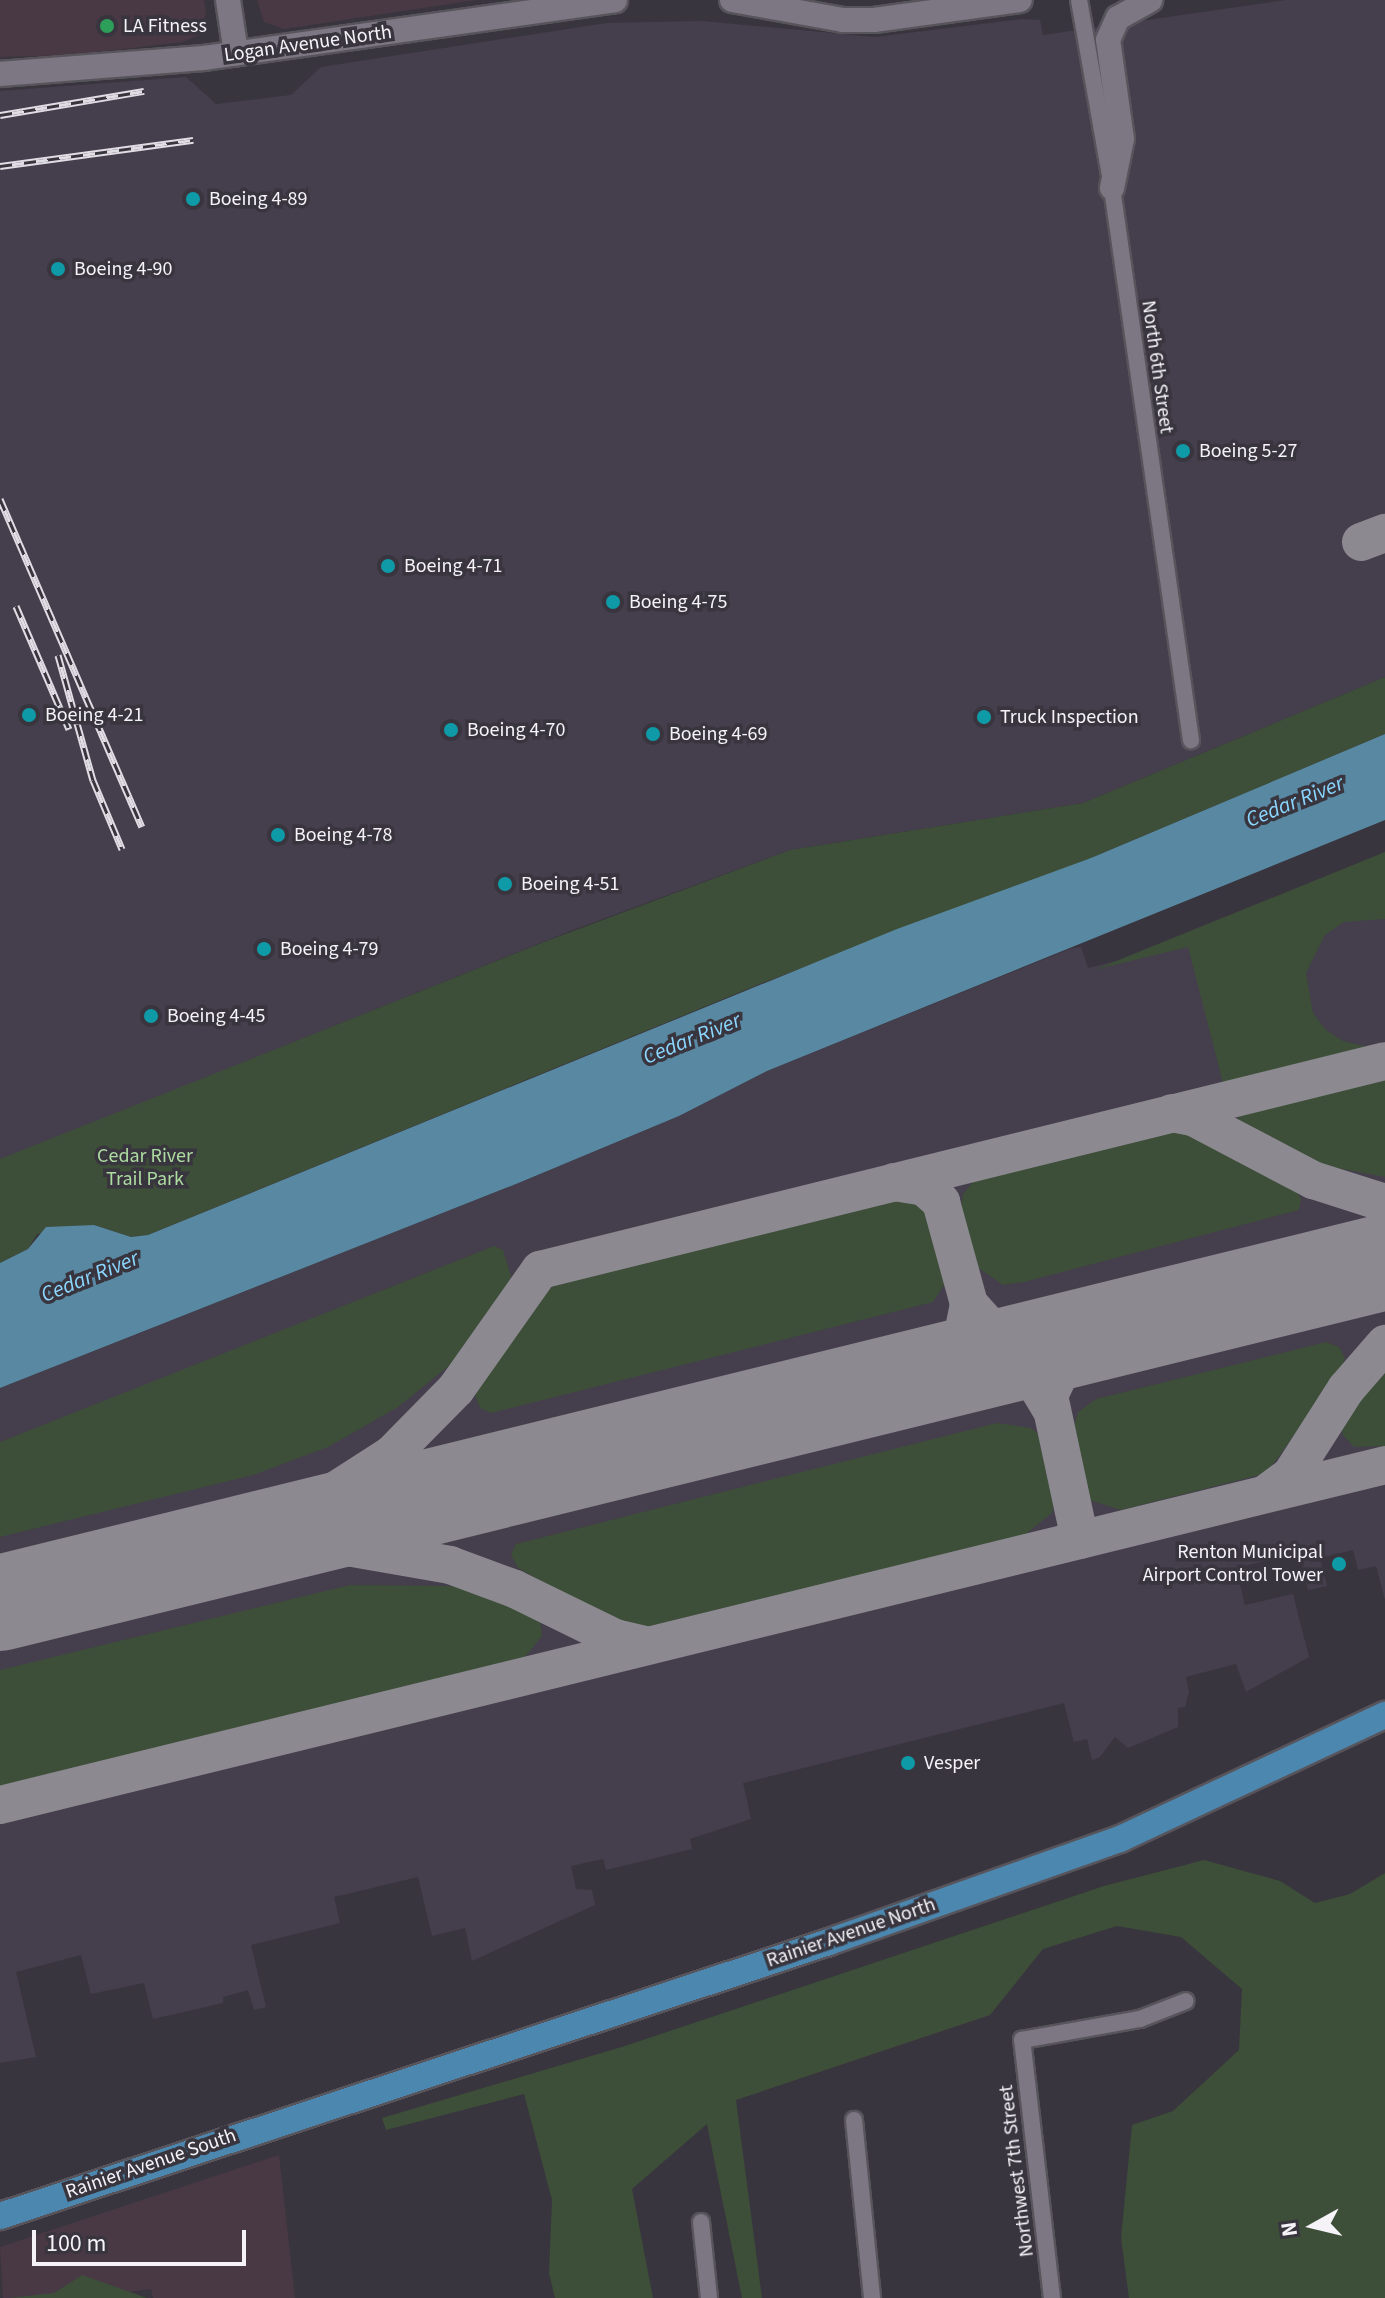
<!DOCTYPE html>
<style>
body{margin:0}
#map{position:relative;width:1385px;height:2298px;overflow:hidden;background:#39353e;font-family:"Source Sans 3",sans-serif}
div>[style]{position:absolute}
.commercial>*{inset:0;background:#483945}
.built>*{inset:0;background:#453e4c}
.green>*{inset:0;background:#3d4e39}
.water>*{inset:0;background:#5989a2}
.taxiway>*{height:38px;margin:-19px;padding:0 19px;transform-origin:19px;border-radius:19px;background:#8c8991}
.runway>*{height:96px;margin:-48px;padding:0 48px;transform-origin:48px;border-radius:48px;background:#8c8991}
.roads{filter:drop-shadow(2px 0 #57545c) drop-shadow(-2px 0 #57545c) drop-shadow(0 2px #57545c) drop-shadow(0 -2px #57545c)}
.street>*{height:16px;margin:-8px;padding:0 8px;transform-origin:8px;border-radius:8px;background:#7c7782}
.secondary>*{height:24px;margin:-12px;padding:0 12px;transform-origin:12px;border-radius:12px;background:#7c7782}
.primary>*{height:26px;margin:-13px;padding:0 13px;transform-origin:13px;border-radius:13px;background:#4b87ae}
.rail>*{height:7px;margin-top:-3.5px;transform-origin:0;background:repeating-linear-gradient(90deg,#39353e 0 12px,#e0dde4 0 24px);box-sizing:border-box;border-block:2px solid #e0dde4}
.dots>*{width:22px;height:22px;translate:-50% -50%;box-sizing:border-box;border:4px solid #39353e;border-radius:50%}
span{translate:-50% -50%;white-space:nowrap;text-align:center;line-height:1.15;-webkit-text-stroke:7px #39353e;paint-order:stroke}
.poi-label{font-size:20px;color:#f5f2f8}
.left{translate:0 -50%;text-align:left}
.right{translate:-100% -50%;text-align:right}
.street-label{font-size:20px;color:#f5f2f8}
.park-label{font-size:20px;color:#addca1}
.water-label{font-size:22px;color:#8bd7ff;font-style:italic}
.north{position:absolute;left:1273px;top:2186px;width:80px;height:80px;-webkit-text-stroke:6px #39353e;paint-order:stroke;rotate:262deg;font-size:22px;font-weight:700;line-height:32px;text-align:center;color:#f5f2f8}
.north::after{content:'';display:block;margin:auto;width:28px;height:36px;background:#f5f2f8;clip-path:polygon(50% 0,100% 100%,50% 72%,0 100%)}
.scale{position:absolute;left:32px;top:2230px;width:214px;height:36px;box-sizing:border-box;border:4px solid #f5f2f8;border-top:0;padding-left:10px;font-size:24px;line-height:28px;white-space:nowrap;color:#f5f2f8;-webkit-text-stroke:6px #39353e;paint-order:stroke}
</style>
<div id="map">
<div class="commercial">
<i style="clip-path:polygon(0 0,204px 0,206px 13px,199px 35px,183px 42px,71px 55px,0 57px)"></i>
<i style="clip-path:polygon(257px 0,476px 0,284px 29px,264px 22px)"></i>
<i style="clip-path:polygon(279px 2155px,295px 2298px,153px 2298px,151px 2289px,78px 2298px,3px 2298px,0 2247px)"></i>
</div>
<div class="built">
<i style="clip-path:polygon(1286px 0,1385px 0,1385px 677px,1083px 803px,790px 850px,573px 930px,0 1160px,0 91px,186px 77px,216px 104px,291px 95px,321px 67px,606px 23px,702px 21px,875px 37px,1023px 19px,1040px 20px,1043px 35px)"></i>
<i style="clip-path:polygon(1385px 852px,1385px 1600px,1376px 1566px,1358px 1570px,1353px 1550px,1320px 1558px,1327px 1586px,1308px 1590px,1299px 1553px,1236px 1568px,1245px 1605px,1293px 1594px,1309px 1657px,1246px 1692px,1236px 1664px,1186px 1677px,1189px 1692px,1185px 1707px,1178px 1708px,1178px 1727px,1128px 1748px,1115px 1737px,1100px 1757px,1092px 1760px,1087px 1739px,1074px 1742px,1064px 1703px,743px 1783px,751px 1819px,690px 1839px,692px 1849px,606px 1870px,603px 1859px,571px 1866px,576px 1889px,592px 1890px,595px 1905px,472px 1961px,465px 1928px,432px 1936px,418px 1877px,334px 1897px,340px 1923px,251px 1945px,266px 2007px,254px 2010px,248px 1990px,223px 1997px,223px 2003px,153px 2019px,144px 1983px,91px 1994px,81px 1955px,16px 1972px,36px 2057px,0 2063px,0 1388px,516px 1184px,679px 1116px,767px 1071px,1072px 948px,1081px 947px,1088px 968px,1141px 955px)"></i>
</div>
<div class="green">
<i style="clip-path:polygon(1385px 677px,1385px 734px,1091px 858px,760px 984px,148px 1235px,131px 1237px,94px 1225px,37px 1234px,28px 1249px,0 1263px,0 1159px,544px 942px,790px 850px,1083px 803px)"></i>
<i style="clip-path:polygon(1385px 852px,1385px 919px,1344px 922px,1325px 935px,1306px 973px,1313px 1013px,1326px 1030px,1343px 1041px,1382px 1050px,1224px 1087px,1188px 947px,1094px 970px)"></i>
<i style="clip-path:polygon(1385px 1072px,1385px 1177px,1306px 1162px,1244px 1127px,1236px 1115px,1248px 1105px)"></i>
<i style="clip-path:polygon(1169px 1124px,1192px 1128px,1294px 1186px,1301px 1199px,1299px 1210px,1024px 1282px,1003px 1285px,974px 1265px,961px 1210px,963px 1194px,984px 1169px)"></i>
<i style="clip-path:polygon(912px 1190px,935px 1214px,947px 1264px,948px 1279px,933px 1302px,491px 1413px,480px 1408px,475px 1395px,548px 1280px,563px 1271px)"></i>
<i style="clip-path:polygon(494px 1246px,503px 1250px,511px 1276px,506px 1290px,455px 1361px,398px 1407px,328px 1447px,253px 1475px,0 1537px,0 1442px)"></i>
<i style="clip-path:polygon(1326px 1342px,1339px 1347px,1345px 1358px,1340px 1371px,1267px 1473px,1121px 1510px,1089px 1500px,1071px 1437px,1078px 1412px,1096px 1399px)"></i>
<i style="clip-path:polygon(1385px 1364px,1385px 1446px,1354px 1447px,1343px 1435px,1340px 1421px)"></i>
<i style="clip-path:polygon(997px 1423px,1031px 1428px,1042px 1437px,1056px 1496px,1052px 1513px,1022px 1537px,630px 1631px,518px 1568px,511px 1555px,516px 1544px)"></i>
<i style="clip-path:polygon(350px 1585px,462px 1586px,505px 1597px,530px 1609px,540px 1619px,542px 1636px,525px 1657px,0 1786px,0 1670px)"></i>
<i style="clip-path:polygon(1204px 1860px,1280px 1881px,1315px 1903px,1350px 1894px,1385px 1873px,1385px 2298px,1129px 2298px,1121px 2238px,1132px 2125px,1173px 2111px,1239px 2050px,1242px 1989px,1181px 1937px,1117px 1926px,1043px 1949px,990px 2015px,736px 2100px,762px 2298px,742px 2298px,707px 2124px,632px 2189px,653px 2298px,555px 2298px,549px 2273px,552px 2200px,524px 2094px,386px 2130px,382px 2118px,625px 2046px,1104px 1886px)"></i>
<i style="clip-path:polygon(82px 2275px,147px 2298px,8px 2298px,54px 2293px)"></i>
</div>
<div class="water">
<i style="clip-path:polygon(1385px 734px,1385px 820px,767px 1071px,679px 1116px,516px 1184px,0 1388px,0 1263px,28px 1249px,46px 1227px,94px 1225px,131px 1237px,148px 1235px,897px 929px,1091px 858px)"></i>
</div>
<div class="taxiway">
<i style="left:1361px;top:542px;width:26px;rotate:-21deg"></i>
<i style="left:1172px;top:1113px;width:21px;rotate:11deg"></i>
<i style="left:1193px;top:1117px;width:136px;rotate:27.7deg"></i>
<i style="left:1313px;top:1180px;width:76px;rotate:17.7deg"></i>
<i style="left:894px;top:1182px;width:30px;rotate:9deg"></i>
<i style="left:924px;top:1187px;width:23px;rotate:41deg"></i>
<i style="left:941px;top:1202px;width:106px;rotate:74.6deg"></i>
<i style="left:969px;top:1304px;width:41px;rotate:101.3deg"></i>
<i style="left:961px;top:1344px;width:46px;rotate:139.4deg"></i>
<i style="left:969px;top:1304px;width:40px;rotate:48deg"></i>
<i style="left:996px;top:1334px;width:26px;rotate:23deg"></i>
<i style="left:1020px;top:1344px;width:25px;rotate:5deg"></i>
<i style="left:967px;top:1364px;width:47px;rotate:7.3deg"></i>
<i style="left:1014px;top:1370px;width:28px;rotate:35deg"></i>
<i style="left:1037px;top:1386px;width:26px;rotate:59deg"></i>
<i style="left:1268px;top:1492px;width:29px;rotate:-36deg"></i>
<i style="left:1291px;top:1475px;width:102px;rotate:-57.4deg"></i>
<i style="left:1346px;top:1389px;width:60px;rotate:-49.1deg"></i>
<i style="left:1080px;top:1540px;width:147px;rotate:-102.1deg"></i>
<i style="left:1049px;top:1396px;width:47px;rotate:-65.1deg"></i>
<i style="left:1069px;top:1353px;width:43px;rotate:-30.7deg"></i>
<i style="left:242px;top:1549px;width:105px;rotate:-1.1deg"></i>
<i style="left:347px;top:1547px;width:105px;rotate:9.9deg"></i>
<i style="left:450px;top:1565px;width:69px;rotate:20.3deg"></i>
<i style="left:515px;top:1589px;width:111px;rotate:26.1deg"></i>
<i style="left:615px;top:1638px;width:32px;rotate:13deg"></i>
<i style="left:212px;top:1550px;width:94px;rotate:-22.5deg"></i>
<i style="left:299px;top:1514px;width:111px;rotate:-32.8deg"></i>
<i style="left:392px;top:1454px;width:91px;rotate:-45.4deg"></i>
<i style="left:456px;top:1389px;width:146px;rotate:-54.8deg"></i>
<i style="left:540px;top:1270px;width:870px;rotate:-13.89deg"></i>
<i style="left:0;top:1805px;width:1426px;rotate:-13.79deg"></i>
</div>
<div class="runway">
<i style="left:0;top:1603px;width:1426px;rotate:-13.83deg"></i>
</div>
<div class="roads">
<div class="street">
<i style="left:1079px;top:0;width:191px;rotate:80deg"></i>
<i style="left:1112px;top:188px;width:558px;rotate:81.86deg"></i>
<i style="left:854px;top:2120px;width:179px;rotate:84.2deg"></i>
<i style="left:701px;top:2222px;width:76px;rotate:84deg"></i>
<i style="left:1052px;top:2298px;width:260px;rotate:-96.6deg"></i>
<i style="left:1022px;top:2040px;width:120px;rotate:-10.1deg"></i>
<i style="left:1140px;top:2019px;width:49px;rotate:-21.4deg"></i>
</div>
<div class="secondary">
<i style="left:228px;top:0;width:54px;rotate:81.4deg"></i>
<i style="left:732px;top:0;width:113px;rotate:10.2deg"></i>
<i style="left:843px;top:20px;width:31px"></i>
<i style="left:874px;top:20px;width:147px;rotate:-7.8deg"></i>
<i style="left:0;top:74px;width:205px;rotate:-4.5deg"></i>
<i style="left:204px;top:58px;width:415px;rotate:-8deg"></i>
<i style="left:1112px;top:188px;width:50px;rotate:-78.5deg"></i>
<i style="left:1122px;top:139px;width:100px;rotate:-98deg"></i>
<i style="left:1108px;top:40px;width:24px;rotate:-66deg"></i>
<i style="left:1118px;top:18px;width:37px;rotate:-29deg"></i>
</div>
<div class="primary">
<i style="left:0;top:2216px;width:873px;rotate:-18.29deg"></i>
<i style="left:829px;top:1942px;width:309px;rotate:-19.5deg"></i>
<i style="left:1120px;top:1839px;width:293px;rotate:-25.1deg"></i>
</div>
</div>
<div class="rail">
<i style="left:0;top:115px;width:146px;rotate:-9.5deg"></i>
<i style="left:0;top:166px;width:195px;rotate:-7.7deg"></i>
<i style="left:0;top:499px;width:357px;rotate:66.6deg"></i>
<i style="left:16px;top:606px;width:134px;rotate:66.7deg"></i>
<i style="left:58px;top:655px;width:130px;rotate:74.4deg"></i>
<i style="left:93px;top:780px;width:75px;rotate:67.2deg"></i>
</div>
<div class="dots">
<i style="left:107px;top:26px;background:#2e9e5b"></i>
<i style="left:193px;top:199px;background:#0f9aa8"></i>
<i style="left:58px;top:269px;background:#0f9aa8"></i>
<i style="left:1183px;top:451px;background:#0f9aa8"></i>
<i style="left:388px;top:566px;background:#0f9aa8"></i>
<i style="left:613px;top:602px;background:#0f9aa8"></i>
<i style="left:29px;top:715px;background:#0f9aa8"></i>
<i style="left:984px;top:717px;background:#0f9aa8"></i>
<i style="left:451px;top:730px;background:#0f9aa8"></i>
<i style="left:653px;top:734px;background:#0f9aa8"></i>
<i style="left:278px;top:835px;background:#0f9aa8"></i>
<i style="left:505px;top:884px;background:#0f9aa8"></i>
<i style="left:264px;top:949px;background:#0f9aa8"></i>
<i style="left:151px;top:1016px;background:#0f9aa8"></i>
<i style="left:1339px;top:1564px;background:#0f9aa8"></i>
<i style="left:908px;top:1763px;background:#0f9aa8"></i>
</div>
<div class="poi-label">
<span class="left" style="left:123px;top:26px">LA Fitness</span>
<span class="left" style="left:209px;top:199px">Boeing 4-89</span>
<span class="left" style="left:74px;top:269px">Boeing 4-90</span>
<span class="left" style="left:1199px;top:451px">Boeing 5-27</span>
<span class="left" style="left:404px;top:566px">Boeing 4-71</span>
<span class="left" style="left:629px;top:602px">Boeing 4-75</span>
<span class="left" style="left:45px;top:715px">Boeing 4-21</span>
<span class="left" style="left:1000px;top:717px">Truck Inspection</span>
<span class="left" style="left:467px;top:730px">Boeing 4-70</span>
<span class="left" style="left:669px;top:734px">Boeing 4-69</span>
<span class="left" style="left:294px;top:835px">Boeing 4-78</span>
<span class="left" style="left:521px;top:884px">Boeing 4-51</span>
<span class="left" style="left:280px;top:949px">Boeing 4-79</span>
<span class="left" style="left:167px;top:1016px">Boeing 4-45</span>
<span class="right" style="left:1323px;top:1564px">Renton Municipal<br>Airport Control Tower</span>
<span class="left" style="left:924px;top:1763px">Vesper</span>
</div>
<div class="street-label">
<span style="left:308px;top:44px;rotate:-8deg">Logan Avenue North</span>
<span style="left:1157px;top:367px;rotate:82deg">North 6th Street</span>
<span style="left:851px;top:1933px;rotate:-19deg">Rainier Avenue North</span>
<span style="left:151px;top:2164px;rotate:-19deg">Rainier Avenue South</span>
<span style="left:1017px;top:2171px;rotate:-97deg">Northwest 7th Street</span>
</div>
<div class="park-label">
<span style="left:145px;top:1168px">Cedar River<br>Trail Park</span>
</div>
<div class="water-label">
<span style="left:1295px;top:802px;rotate:-22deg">Cedar River</span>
<span style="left:692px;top:1039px;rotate:-22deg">Cedar River</span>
<span style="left:90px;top:1277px;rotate:-22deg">Cedar River</span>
</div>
<div class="north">N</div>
<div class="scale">100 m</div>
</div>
